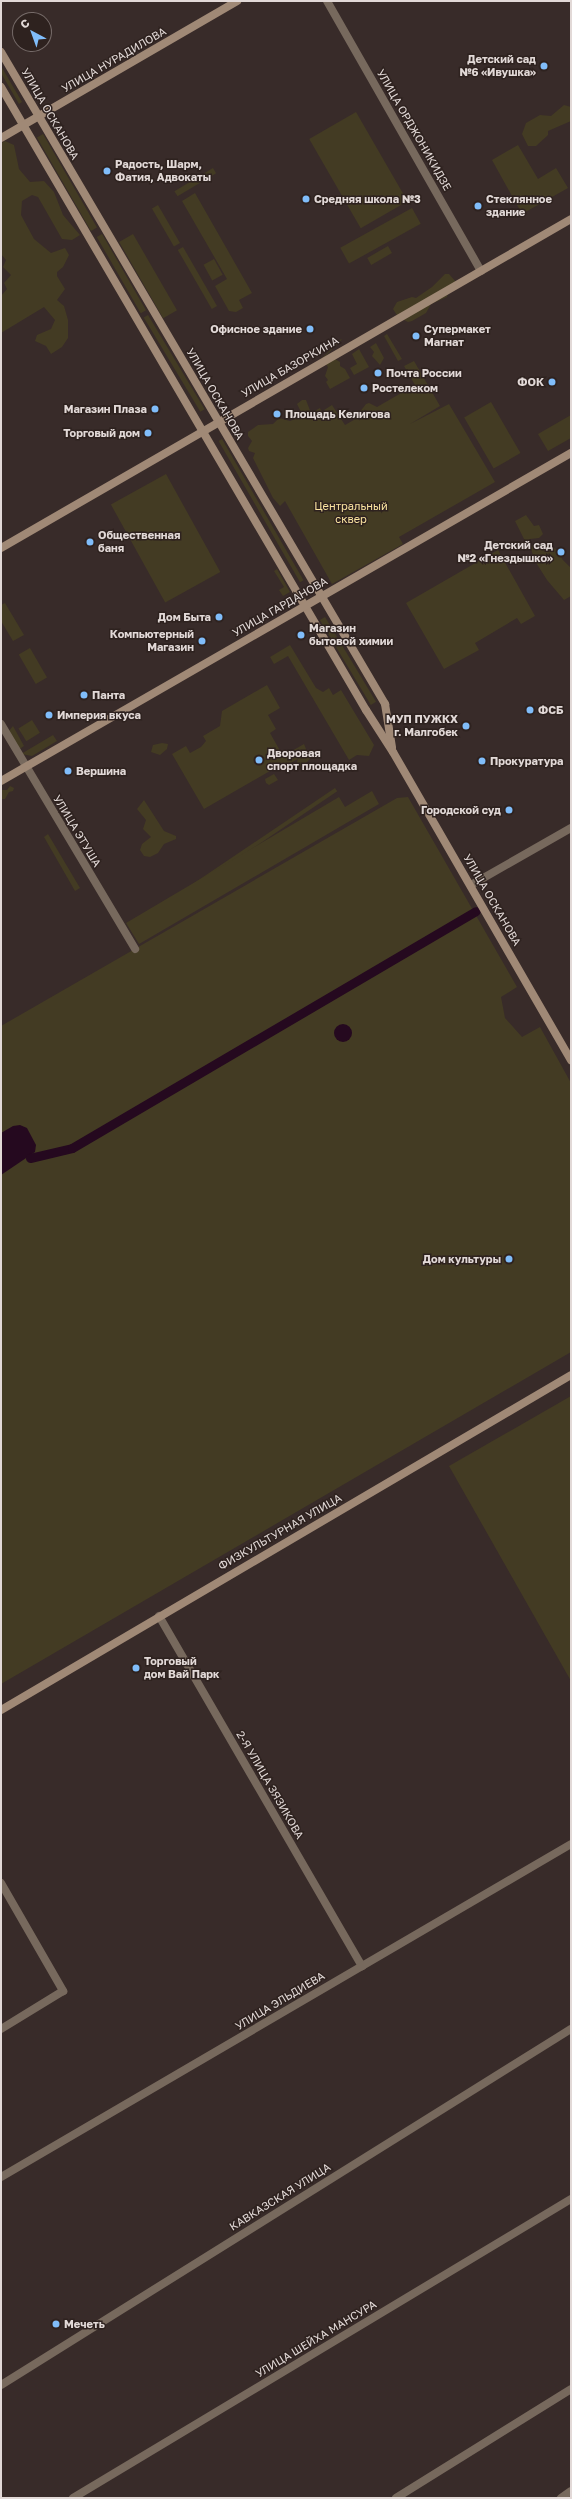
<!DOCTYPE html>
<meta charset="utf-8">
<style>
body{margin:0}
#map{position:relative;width:572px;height:2499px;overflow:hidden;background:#382b29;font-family:"Golos Text",sans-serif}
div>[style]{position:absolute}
.green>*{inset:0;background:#433b23;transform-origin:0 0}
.water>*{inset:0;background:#25091f}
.round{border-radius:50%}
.canal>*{height:9px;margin:-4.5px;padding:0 4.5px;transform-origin:4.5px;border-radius:4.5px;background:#25091f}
.street>*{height:8px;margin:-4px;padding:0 4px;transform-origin:4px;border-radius:4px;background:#77695d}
.secondary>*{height:8px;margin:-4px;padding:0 4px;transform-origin:4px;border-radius:4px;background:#a08976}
.dots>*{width:11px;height:11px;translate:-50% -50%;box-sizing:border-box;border:2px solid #2e221f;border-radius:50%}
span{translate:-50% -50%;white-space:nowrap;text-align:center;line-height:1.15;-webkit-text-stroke:3px #2e221f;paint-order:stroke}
.street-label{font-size:11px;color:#e2d9d7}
.poi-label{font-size:11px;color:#e2d9d7;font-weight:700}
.right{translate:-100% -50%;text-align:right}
.left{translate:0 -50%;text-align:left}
.park-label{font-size:11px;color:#fae3a0}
.frame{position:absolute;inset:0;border:2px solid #e2d9d7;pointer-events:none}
.north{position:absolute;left:12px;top:12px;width:40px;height:40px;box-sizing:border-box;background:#2e221f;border:1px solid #766b69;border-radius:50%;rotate:319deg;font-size:11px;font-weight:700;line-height:16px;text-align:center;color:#e2d9d7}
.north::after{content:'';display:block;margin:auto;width:14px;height:18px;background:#80bdfa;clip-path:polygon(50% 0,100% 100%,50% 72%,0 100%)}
</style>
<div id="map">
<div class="green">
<i style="clip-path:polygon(1px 66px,22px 102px,19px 104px,1px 73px)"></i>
<i style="clip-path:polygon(564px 105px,571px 107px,571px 121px,548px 131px,548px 135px,536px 146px,528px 146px,522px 134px,526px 123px,540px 115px,551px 116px)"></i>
<i style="left:356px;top:112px;width:103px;height:54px;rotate:60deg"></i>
<i style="left:43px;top:134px;width:108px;height:7px;rotate:60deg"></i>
<i style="clip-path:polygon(5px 141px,14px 145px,19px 169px,30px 182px,44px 181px,54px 192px,63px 215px,80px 235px,72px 240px,62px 239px,38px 197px,32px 195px,22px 201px,21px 215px,34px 239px,51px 253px,65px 248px,69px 255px,63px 267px,57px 272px,57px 276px,65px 289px,57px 300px,64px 306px,68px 320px,68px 338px,62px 347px,51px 354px,46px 346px,35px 341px,37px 335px,51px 329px,55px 320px,44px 307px,1px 333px,1px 296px,7px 289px,4px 283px,11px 275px,3px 267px,6px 260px,1px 254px,1px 143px)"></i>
<i style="clip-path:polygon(518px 145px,538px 179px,556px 168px,568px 188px,522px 214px,492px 160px)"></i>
<i style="left:213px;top:168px;width:6px;height:45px;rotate:59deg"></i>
<i style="clip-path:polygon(195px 193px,252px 293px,239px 300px,243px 308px,236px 312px,229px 311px,215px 286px,227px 279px,182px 201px)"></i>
<i style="left:158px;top:205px;width:44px;height:7px;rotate:60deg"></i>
<i style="left:412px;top:208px;width:18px;height:82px;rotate:61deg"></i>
<i style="left:102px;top:234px;width:88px;height:6px;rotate:60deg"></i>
<i style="left:133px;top:234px;width:88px;height:16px;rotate:60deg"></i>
<i style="left:388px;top:246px;width:8px;height:24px;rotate:60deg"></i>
<i style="left:183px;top:247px;width:68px;height:6px;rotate:60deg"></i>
<i style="left:214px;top:259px;width:18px;height:12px;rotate:61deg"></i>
<i style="clip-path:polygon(445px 274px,449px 274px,456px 282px,449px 289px,447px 297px,431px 304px,426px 313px,412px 321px,408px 322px,398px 317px,393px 309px,397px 302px,412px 297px,416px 298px,432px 287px)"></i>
<i style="left:148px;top:315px;width:110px;height:5px;rotate:59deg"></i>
<i style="clip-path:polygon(387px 334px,402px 359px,398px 361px,384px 336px)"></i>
<i style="left:341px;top:339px;width:1px;height:43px;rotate:45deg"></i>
<i style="clip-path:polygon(376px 343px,384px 358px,380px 365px,372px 356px,374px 352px,370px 347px)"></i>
<i style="clip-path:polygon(359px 349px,369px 367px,354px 375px,350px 368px,357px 364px,352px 354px)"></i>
<i style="clip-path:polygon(335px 359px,340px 362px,340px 366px,345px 369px,350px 378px,330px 389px,326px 382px,328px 380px,325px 376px,328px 367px,325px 363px)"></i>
<i style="clip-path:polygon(414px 361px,440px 406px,410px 424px,449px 404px,495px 482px,399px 537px,403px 544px,332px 584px,285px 501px,280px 506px,273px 498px,253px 458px,255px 453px,249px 451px,248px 448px,252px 441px,248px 436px,248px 432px,258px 425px,273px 424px,279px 418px,290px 421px,295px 419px,294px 416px,301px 412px,297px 404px,302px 400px,306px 400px,311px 413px,320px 408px,322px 413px,325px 412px,324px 410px,332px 405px,345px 425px,359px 417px,359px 413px,366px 404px,369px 403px,377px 407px,415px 385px,404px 366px)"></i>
<i style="left:491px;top:402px;width:59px;height:31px;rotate:60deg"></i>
<i style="clip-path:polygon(571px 415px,571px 438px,548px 451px,538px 434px)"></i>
<i style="left:222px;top:439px;width:163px;height:4px;rotate:60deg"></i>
<i style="left:166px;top:474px;width:112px;height:63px;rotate:61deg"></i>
<i style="clip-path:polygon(526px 515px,534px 526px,539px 525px,543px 534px,539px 538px,530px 539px,526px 543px,515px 521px)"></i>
<i style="clip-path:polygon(535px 545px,543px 547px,550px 545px,560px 552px,562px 559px,571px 568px,571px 596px,564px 600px,547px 580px,535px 561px,530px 546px)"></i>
<i style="clip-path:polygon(498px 550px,535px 616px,521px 624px,517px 618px,475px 643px,479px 650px,444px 669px,406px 603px)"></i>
<i style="clip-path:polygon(277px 569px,290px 592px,283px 596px,279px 590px,284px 587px,274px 571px)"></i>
<i style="clip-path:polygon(5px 603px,24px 635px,13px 641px,1px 621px,1px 605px)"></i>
<i style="left:325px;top:617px;width:99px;height:6px;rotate:59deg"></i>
<i style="clip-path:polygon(290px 645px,316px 688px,323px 692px,329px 688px,333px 695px,341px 690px,374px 745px,369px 756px,357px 755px,349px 760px,288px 656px,274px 664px,270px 657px)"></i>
<i style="left:30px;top:648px;width:34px;height:13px;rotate:60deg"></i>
<i style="clip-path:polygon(267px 685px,280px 708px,268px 715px,276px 729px,270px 733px,283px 756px,304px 744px,310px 759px,303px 766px,295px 768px,298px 759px,287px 765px,282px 764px,204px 809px,172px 754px,186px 746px,190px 753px,201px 747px,206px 741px,203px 736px,220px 726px,222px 711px)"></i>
<i style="left:32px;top:720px;width:15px;height:16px;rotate:58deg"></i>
<i style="clip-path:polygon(13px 726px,24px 746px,18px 750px,8px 732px)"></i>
<i style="clip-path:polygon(53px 735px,57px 741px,32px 756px,21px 754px)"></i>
<i style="clip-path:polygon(162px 743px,168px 744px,167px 749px,160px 755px,151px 752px,153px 745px)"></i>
<i style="clip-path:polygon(274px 774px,278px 780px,269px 785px,266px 783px,265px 779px)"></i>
<i style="clip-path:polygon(10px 786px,14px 788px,13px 791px,9px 792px,5px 799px,1px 799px,1px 790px,7px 790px)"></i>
<i style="left:335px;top:788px;width:4px;height:184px;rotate:56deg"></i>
<i style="clip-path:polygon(372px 791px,379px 804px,139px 944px,126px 923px,339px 797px,345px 807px)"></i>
<i style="clip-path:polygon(408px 797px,517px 987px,501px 997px,505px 1018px,522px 1037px,540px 1027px,571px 1083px,571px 1352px,1px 1684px,1px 1026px,397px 798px)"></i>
<i style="clip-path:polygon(144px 800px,164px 831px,176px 836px,176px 839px,164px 844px,158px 853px,150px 857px,144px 856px,140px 850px,142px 844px,151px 837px,143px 829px,146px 820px,137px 809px)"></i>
<i style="clip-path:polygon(48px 834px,80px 888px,75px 891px,44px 837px)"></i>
<i style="clip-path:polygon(571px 1396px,571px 1681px,449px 1466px)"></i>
</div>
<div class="water">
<i class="round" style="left:334px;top:1024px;width:18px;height:18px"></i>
<i style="clip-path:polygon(20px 1125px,27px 1128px,36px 1145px,35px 1152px,1px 1175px,1px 1133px,13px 1126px)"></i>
</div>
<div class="canal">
<i style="left:30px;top:1158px;width:43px;rotate:-13.4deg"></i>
<i style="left:72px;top:1148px;width:468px;rotate:-30.4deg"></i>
</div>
<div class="street">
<i style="left:327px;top:1px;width:311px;rotate:60.3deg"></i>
<i style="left:1px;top:724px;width:262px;rotate:59.2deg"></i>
<i style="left:471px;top:885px;width:115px;rotate:-29.7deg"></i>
<i style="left:159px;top:1616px;width:405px;rotate:59.9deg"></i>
<i style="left:1px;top:1883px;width:125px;rotate:60.1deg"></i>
<i style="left:63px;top:1991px;width:73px;rotate:148.5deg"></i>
<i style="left:1px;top:2177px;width:660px;rotate:-30.29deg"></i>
<i style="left:1px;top:2385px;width:672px;rotate:-31.99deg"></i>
<i style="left:73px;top:2498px;width:581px;rotate:-30.98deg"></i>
<i style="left:396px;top:2498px;width:206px;rotate:-31.9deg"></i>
<i style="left:561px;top:2498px;width:12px;rotate:-35deg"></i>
</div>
<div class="secondary">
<i style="left:1px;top:52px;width:757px;rotate:59.5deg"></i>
<i style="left:385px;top:704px;width:44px;rotate:80.8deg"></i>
<i style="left:1px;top:87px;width:722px;rotate:59.64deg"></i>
<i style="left:366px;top:710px;width:50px;rotate:57.3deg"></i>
<i style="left:393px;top:752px;width:356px;rotate:60deg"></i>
<i style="left:1px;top:138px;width:273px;rotate:-30.1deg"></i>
<i style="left:1px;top:548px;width:658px;rotate:-29.99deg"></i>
<i style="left:1px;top:781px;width:658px;rotate:-29.92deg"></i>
<i style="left:1px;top:1710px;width:661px;rotate:-30.44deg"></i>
</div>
<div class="dots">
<i style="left:544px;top:66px;background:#80bdfa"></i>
<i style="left:107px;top:171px;background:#80bdfa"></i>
<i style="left:306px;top:199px;background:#80bdfa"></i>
<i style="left:478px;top:206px;background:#80bdfa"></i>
<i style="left:310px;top:329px;background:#80bdfa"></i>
<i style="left:416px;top:336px;background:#80bdfa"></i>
<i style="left:378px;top:373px;background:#80bdfa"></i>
<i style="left:552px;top:382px;background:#80bdfa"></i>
<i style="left:364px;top:388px;background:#80bdfa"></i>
<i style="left:155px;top:409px;background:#80bdfa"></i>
<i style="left:277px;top:414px;background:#80bdfa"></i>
<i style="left:148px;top:433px;background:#80bdfa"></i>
<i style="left:90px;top:542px;background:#80bdfa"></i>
<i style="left:561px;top:552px;background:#80bdfa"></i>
<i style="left:219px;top:617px;background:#80bdfa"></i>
<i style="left:301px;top:635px;background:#80bdfa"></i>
<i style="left:202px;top:641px;background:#80bdfa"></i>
<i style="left:84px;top:695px;background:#80bdfa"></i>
<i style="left:530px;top:710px;background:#80bdfa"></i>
<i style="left:49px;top:715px;background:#80bdfa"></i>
<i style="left:466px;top:726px;background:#80bdfa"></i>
<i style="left:259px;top:760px;background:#80bdfa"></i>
<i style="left:482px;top:761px;background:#80bdfa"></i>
<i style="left:68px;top:771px;background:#80bdfa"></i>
<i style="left:509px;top:810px;background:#80bdfa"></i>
<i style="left:509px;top:1259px;background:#80bdfa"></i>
<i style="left:136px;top:1668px;background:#80bdfa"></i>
<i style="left:56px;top:2324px;background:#80bdfa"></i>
</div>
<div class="street-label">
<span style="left:114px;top:60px;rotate:-30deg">УЛИЦА НУРАДИЛОВА</span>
<span style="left:50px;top:114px;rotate:60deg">УЛИЦА ОСКАНОВА</span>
<span style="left:414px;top:130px;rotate:60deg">УЛИЦА ОРДЖОНИКИДЗЕ</span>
<span style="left:290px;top:367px;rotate:-30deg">УЛИЦА БАЗОРКИНА</span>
<span style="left:215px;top:394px;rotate:60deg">УЛИЦА ОСКАНОВА</span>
<span style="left:280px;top:607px;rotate:-30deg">УЛИЦА ГАРДАНОВА</span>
<span style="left:77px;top:831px;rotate:59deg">УЛИЦА ЭТУША</span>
<span style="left:492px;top:900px;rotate:60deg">УЛИЦА ОСКАНОВА</span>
<span style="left:280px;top:1532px;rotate:-30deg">ФИЗКУЛЬТУРНАЯ УЛИЦА</span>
<span style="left:270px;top:1785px;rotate:60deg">2-Я УЛИЦА ЗЯЗИКОВА</span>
<span style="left:280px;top:2001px;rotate:-31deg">УЛИЦА ЭЛЬДИЕВА</span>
<span style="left:280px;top:2197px;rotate:-32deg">КАВКАЗСКАЯ УЛИЦА</span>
<span style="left:316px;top:2339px;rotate:-31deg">УЛИЦА ШЕЙХА МАНСУРА</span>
</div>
<div class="poi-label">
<span class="right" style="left:536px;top:66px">Детский сад<br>№6 «Ивушка»</span>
<span class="left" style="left:115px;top:171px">Радость, Шарм,<br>Фатия, Адвокаты</span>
<span class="left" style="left:314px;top:199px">Средняя школа №3</span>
<span class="left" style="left:486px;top:206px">Стеклянное<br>здание</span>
<span class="right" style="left:302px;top:329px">Офисное здание</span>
<span class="left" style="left:424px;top:336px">Супермакет<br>Магнат</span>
<span class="left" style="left:386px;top:373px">Почта России</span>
<span class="right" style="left:544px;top:382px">ФОК</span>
<span class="left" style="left:372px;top:388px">Ростелеком</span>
<span class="right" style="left:147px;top:409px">Магазин Плаза</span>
<span class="left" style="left:285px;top:414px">Площадь Келигова</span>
<span class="right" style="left:140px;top:433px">Торговый дом</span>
<span class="left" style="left:98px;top:542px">Общественная<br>баня</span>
<span class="right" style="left:553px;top:552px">Детский сад<br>№2 «Гнездышко»</span>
<span class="right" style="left:211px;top:617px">Дом Быта</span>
<span class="left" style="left:309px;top:635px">Магазин<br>бытовой химии</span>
<span class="right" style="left:194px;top:641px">Компьютерный<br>Магазин</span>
<span class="left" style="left:92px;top:695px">Панта</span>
<span class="left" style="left:538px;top:710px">ФСБ</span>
<span class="left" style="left:57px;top:715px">Империя вкуса</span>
<span class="right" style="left:458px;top:726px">МУП ПУЖКХ<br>г. Малгобек</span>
<span class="left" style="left:267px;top:760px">Дворовая<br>спорт площадка</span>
<span class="left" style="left:490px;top:761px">Прокуратура</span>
<span class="left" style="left:76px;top:771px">Вершина</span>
<span class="right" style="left:501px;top:810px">Городской суд</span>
<span class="right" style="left:501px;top:1259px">Дом культуры</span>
<span class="left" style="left:144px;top:1668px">Торговый<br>дом Вай Парк</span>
<span class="left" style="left:64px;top:2324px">Мечеть</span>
</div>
<div class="park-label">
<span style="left:351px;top:513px">Центральный<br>сквер</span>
</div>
<div class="frame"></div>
<div class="north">С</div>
</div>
